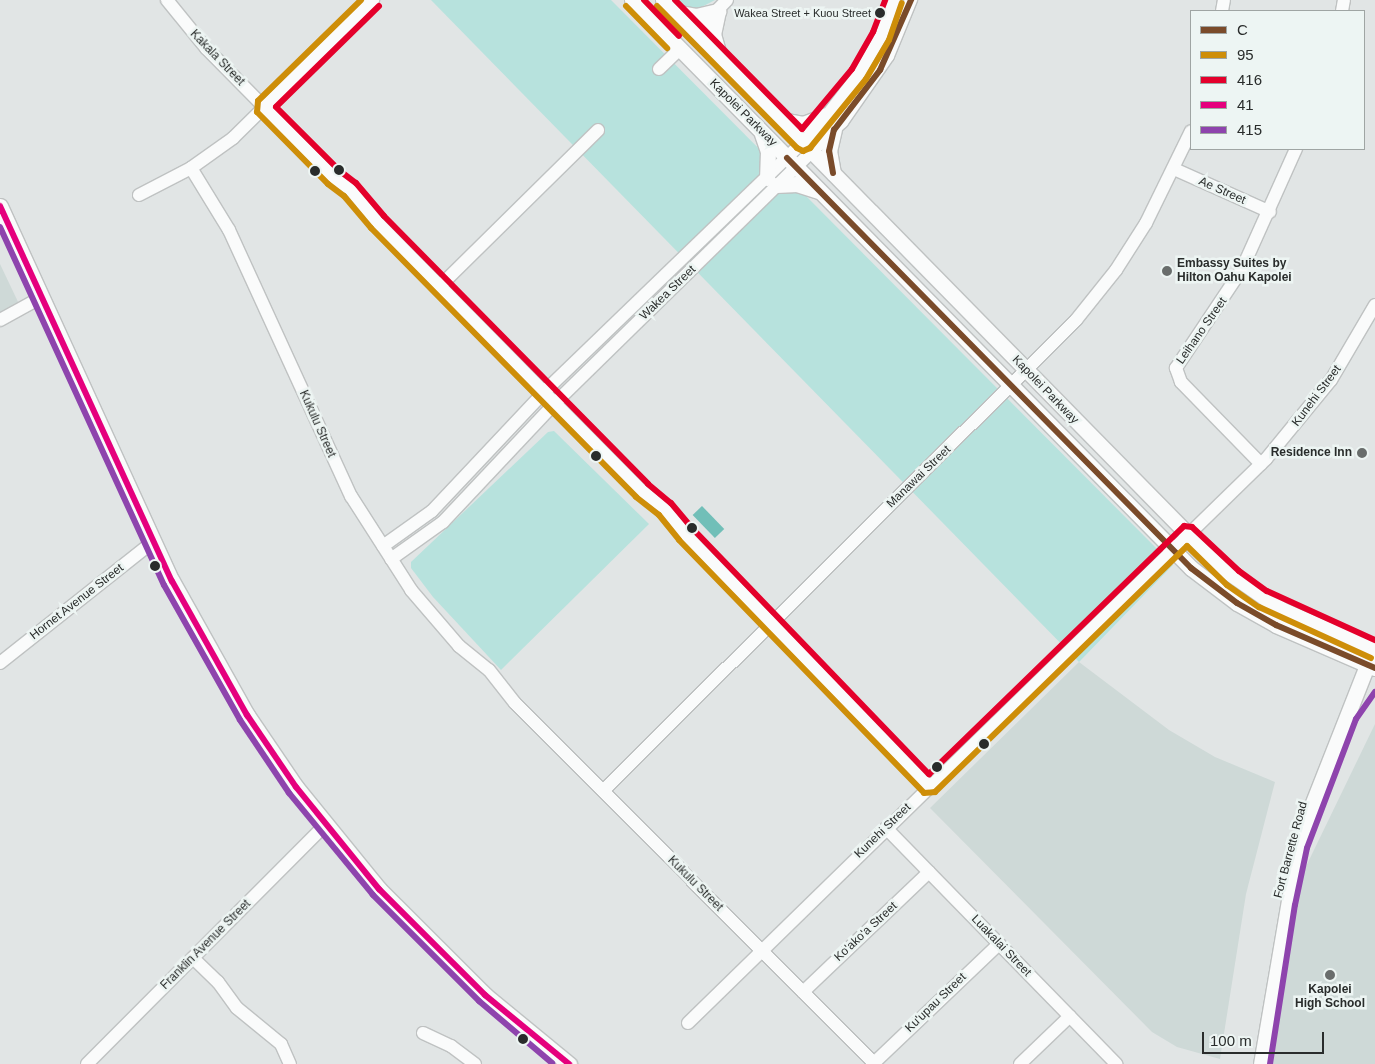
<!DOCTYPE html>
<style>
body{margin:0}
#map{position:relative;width:1375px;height:1064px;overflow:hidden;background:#e1e5e5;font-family:Helvetica,sans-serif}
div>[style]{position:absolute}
.built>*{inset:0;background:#ced9d7}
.green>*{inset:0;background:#b7e2dd}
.water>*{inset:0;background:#71bfb8;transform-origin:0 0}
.roads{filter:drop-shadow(1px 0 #bfc2c2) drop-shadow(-1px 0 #bfc2c2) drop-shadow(0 1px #bfc2c2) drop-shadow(0 -1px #bfc2c2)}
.minor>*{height:12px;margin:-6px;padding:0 6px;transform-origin:6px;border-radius:6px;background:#fafbfb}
.major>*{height:15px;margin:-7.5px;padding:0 7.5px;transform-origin:7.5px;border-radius:7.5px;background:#fafbfb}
.bus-1>*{height:6px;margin:-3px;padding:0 3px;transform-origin:3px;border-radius:3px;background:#7a4b2a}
.bus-2>*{height:6px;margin:-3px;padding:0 3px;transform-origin:3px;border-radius:3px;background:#ce8e09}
.bus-3>*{height:6px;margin:-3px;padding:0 3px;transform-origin:3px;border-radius:3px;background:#e4002b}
.bus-4>*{height:6px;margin:-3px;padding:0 3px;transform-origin:3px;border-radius:3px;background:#e5007d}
.bus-5>*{height:6px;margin:-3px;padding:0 3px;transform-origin:3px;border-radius:3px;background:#8e44ad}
.dots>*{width:14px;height:14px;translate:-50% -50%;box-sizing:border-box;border:2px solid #edf5f3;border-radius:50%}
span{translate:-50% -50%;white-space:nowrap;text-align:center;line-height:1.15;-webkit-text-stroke:5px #edf5f3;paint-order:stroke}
.bus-label{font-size:11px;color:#292c2b}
.right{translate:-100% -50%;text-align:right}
.street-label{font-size:12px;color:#292c2b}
.poi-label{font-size:12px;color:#292c2b;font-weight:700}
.left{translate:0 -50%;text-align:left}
.legend{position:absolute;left:1190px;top:10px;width:175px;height:140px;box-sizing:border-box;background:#edf5f3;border:1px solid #9fa5a3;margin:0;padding:6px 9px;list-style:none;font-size:15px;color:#292c2b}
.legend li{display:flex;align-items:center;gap:10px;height:25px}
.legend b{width:25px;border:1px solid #9fa5a3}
.scale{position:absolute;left:1202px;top:1032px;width:122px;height:22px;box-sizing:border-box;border:2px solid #292c2b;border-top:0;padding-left:6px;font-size:15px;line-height:18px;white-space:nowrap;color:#292c2b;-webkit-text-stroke:4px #edf5f3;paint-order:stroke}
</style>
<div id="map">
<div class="built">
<i style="clip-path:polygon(0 264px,20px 306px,0 314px)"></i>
<i style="clip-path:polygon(1079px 662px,1169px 730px,1215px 757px,1275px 782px,1246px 894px,1220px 1059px,1177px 1047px,1152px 1032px,930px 808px)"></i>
<i style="clip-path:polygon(1375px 724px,1375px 1064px,1273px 1064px,1297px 885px)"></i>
</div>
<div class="green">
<i style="clip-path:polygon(431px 0,611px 0,1173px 565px,1079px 662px)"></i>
<i style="clip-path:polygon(678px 0,715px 0,690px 13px)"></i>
<i style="clip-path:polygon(554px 431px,649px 524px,501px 670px,433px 597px,411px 568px,411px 562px,548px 432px)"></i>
</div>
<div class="water">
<i style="left:702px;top:506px;width:32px;height:13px;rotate:46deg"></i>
</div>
<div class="roads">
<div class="minor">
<i style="left:167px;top:0;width:62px;rotate:50.9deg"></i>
<i style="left:206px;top:48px;width:182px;rotate:45.4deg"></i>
<i style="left:334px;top:178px;width:19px;rotate:35deg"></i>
<i style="left:350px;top:189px;width:43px;rotate:50.7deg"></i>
<i style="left:377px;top:222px;width:238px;rotate:45.5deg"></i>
<i style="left:544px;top:392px;width:139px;rotate:45.3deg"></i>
<i style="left:642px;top:491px;width:29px;rotate:38deg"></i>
<i style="left:665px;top:509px;width:32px;rotate:51deg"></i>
<i style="left:685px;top:534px;width:351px;rotate:45.9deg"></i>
<i style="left:1222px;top:11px;width:11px;rotate:-80deg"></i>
<i style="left:1342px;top:11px;width:11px;rotate:-80deg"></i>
<i style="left:695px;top:33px;width:46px;rotate:-45.9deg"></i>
<i style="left:659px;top:69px;width:29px;rotate:-44deg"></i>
<i style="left:191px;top:168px;width:73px;rotate:58.5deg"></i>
<i style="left:229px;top:230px;width:293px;rotate:65.4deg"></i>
<i style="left:351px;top:496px;width:112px;rotate:57.4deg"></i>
<i style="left:411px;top:590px;width:74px;rotate:49.4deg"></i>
<i style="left:459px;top:646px;width:38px;rotate:39deg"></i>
<i style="left:489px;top:670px;width:42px;rotate:51.8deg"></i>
<i style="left:515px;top:703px;width:510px;rotate:45.08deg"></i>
<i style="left:1174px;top:169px;width:105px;rotate:24.1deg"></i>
<i style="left:139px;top:195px;width:59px;rotate:-27.4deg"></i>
<i style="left:191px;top:168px;width:52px;rotate:-35.5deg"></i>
<i style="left:233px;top:138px;width:197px;rotate:-44.6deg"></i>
<i style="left:440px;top:286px;width:222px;rotate:-44.6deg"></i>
<i style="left:0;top:320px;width:48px;rotate:-28.7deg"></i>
<i style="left:1261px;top:464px;width:115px;rotate:-134.3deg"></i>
<i style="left:1181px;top:382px;width:15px;rotate:-110deg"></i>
<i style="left:1176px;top:368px;width:119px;rotate:-56.3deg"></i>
<i style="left:1242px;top:269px;width:132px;rotate:-65.8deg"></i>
<i style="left:383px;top:546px;width:60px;rotate:-35.5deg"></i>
<i style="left:432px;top:511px;width:163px;rotate:-46.7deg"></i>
<i style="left:544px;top:392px;width:383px;rotate:-44deg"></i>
<i style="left:819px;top:126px;width:66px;rotate:-52.4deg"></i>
<i style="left:859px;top:74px;width:44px;rotate:-59.9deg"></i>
<i style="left:881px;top:36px;width:38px;rotate:-70deg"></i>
<i style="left:391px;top:559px;width:64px;rotate:-35.4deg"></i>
<i style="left:443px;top:522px;width:163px;rotate:-46.7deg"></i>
<i style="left:555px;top:403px;width:402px;rotate:-44.4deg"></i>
<i style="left:842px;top:122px;width:80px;rotate:-55.1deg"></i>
<i style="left:888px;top:56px;width:61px;rotate:-67.7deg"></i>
<i style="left:0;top:663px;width:196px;rotate:-38.4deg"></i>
<i style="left:603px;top:791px;width:668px;rotate:-44.88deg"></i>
<i style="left:1076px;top:320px;width:64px;rotate:-51.3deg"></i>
<i style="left:1116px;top:270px;width:56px;rotate:-57.4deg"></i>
<i style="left:1146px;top:223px;width:102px;rotate:-63.9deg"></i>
<i style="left:886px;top:828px;width:330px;rotate:45.7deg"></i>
<i style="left:193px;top:958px;width:35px;rotate:44deg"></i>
<i style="left:218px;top:982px;width:32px;rotate:54deg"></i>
<i style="left:237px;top:1008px;width:57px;rotate:39.3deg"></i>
<i style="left:281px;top:1044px;width:22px;rotate:66deg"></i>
<i style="left:803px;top:992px;width:174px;rotate:-43.6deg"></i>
<i style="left:688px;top:1023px;width:808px;rotate:-44.3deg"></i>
<i style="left:1266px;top:459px;width:102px;rotate:-50.6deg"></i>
<i style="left:1331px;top:380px;width:87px;rotate:-59.6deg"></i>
<i style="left:423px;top:1033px;width:31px;rotate:25deg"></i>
<i style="left:451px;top:1046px;width:30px;rotate:37deg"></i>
<i style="left:874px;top:1063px;width:173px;rotate:-43.6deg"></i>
<i style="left:87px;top:1064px;width:337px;rotate:-45.1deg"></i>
<i style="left:1020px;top:1064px;width:69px;rotate:-43.8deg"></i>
</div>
<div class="major">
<i style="left:632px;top:0;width:797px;rotate:45.46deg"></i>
<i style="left:1191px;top:568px;width:58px;rotate:37.3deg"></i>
<i style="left:1237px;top:603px;width:45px;rotate:29.4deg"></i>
<i style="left:1276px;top:625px;width:108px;rotate:23.5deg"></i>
<i style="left:663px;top:0;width:792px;rotate:45.51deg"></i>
<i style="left:1218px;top:565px;width:77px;rotate:34.9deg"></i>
<i style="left:1281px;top:609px;width:103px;rotate:23.6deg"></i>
<i style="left:718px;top:11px;width:24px;rotate:102deg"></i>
<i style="left:713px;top:34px;width:22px;rotate:74deg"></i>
<i style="left:674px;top:12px;width:22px;rotate:10deg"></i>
<i style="left:696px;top:16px;width:23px;rotate:-13deg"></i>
<i style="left:781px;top:120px;width:22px;rotate:10deg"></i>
<i style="left:803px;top:124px;width:26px;rotate:-21deg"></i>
<i style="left:762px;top:134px;width:18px;rotate:71deg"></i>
<i style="left:768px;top:151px;width:27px;rotate:92deg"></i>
<i style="left:833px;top:173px;width:22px;rotate:-100deg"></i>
<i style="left:829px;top:151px;width:22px;rotate:-77deg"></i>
<i style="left:776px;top:185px;width:21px;rotate:-3deg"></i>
<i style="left:797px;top:184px;width:22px;rotate:18deg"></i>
<i style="left:0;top:206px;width:413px;rotate:65.4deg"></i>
<i style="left:172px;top:581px;width:154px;rotate:60.8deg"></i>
<i style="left:247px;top:715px;width:87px;rotate:55.8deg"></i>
<i style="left:296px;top:787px;width:132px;rotate:50.9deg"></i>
<i style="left:379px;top:889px;width:150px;rotate:45deg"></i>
<i style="left:485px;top:995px;width:109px;rotate:39.4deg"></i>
<i style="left:1261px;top:1064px;width:208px;rotate:-80.3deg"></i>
<i style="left:1296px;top:859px;width:56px;rotate:-73.5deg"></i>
<i style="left:1312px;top:805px;width:161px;rotate:-68.5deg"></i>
</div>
</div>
<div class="bus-1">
<i style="left:787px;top:158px;width:576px;rotate:45.42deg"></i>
<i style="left:1191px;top:568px;width:58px;rotate:37.3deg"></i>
<i style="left:1237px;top:603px;width:45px;rotate:29.4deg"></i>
<i style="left:1276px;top:625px;width:108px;rotate:23.5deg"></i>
<i style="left:833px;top:173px;width:22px;rotate:-100deg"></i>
<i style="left:829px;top:151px;width:22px;rotate:-77deg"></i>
<i style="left:834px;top:130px;width:76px;rotate:-52.5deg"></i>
<i style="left:880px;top:70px;width:77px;rotate:-66.1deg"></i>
</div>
<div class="bus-2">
<i style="left:361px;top:0;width:144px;rotate:135.6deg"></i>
<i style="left:258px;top:101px;width:11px;rotate:95deg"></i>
<i style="left:257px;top:112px;width:101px;rotate:45.4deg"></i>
<i style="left:328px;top:184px;width:20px;rotate:37deg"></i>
<i style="left:344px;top:196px;width:42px;rotate:49.8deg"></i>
<i style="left:371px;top:228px;width:378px;rotate:45.4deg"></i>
<i style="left:636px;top:497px;width:29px;rotate:38deg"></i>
<i style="left:659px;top:515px;width:32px;rotate:51deg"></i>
<i style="left:679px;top:540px;width:352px;rotate:45.9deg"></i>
<i style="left:924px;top:793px;width:11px;rotate:-5deg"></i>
<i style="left:935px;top:792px;width:352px;rotate:-44.3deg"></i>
<i style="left:1187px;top:546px;width:56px;rotate:44.3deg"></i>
<i style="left:1227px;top:585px;width:39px;rotate:35deg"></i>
<i style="left:1259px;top:607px;width:123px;rotate:24.5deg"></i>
<i style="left:626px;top:6px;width:59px;rotate:45.7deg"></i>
<i style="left:657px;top:6px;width:199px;rotate:45.4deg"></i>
<i style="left:797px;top:148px;width:7px;rotate:27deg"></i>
<i style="left:803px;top:151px;width:8px;rotate:-23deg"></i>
<i style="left:810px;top:148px;width:89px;rotate:-50.9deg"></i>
<i style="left:866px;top:79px;width:45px;rotate:-59.5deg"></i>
<i style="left:889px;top:40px;width:39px;rotate:-71deg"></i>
</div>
<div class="bus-3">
<i style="left:644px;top:0;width:50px;rotate:45.8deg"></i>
<i style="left:675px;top:0;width:181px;rotate:45.4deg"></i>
<i style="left:802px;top:129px;width:78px;rotate:-50.2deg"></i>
<i style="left:852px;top:69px;width:43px;rotate:-60.4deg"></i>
<i style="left:873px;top:32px;width:34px;rotate:-69deg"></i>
<i style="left:379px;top:6px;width:144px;rotate:135.6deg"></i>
<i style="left:276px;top:107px;width:91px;rotate:45deg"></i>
<i style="left:340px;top:171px;width:20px;rotate:37deg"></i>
<i style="left:356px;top:183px;width:43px;rotate:49.7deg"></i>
<i style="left:384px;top:216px;width:376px;rotate:45.4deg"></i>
<i style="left:648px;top:484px;width:30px;rotate:40deg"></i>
<i style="left:671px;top:503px;width:33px;rotate:50deg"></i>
<i style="left:692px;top:528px;width:342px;rotate:46.1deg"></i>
<i style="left:929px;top:774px;width:356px;rotate:-44.2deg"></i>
<i style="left:1184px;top:526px;width:8px;rotate:7deg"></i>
<i style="left:1192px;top:527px;width:64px;rotate:43.1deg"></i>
<i style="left:1239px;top:571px;width:34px;rotate:36deg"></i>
<i style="left:1267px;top:591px;width:119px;rotate:24.4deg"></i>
</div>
<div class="bus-4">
<i style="left:0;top:206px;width:413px;rotate:65.4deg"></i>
<i style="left:172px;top:581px;width:154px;rotate:60.8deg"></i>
<i style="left:247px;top:715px;width:87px;rotate:55.8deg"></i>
<i style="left:296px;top:787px;width:132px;rotate:50.9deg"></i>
<i style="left:379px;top:889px;width:150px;rotate:45deg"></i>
<i style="left:485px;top:995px;width:109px;rotate:39.4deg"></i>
</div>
<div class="bus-5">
<i style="left:0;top:227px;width:394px;rotate:65.4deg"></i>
<i style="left:164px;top:585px;width:155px;rotate:60.6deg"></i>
<i style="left:240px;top:720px;width:88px;rotate:56.1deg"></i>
<i style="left:289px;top:793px;width:132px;rotate:50.5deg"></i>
<i style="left:373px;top:895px;width:150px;rotate:45deg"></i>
<i style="left:479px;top:1001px;width:96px;rotate:40.3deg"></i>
<i style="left:1270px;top:1064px;width:161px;rotate:-81.1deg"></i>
<i style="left:1295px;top:905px;width:58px;rotate:-78.1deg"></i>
<i style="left:1307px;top:848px;width:138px;rotate:-69.2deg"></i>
<i style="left:1356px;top:719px;width:33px;rotate:-55deg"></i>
</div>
<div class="dots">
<i style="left:880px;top:13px;background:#292c2b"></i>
<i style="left:339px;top:170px;background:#292c2b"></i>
<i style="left:315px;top:171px;background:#292c2b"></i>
<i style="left:1167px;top:271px;background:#696d6c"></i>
<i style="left:1362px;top:453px;background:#696d6c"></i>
<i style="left:596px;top:456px;background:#292c2b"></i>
<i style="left:692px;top:528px;background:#292c2b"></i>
<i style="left:155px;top:566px;background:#292c2b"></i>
<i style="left:984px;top:744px;background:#292c2b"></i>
<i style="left:937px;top:767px;background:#292c2b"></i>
<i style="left:1330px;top:975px;background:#696d6c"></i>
<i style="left:523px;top:1039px;background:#292c2b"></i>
</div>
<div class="bus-label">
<span class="right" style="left:871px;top:13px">Wakea Street + Kuou Street</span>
</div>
<div class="street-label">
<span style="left:217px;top:58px;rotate:46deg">Kakala Street</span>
<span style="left:743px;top:113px;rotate:45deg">Kapolei Parkway</span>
<span style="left:1222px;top:191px;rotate:24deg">Ae Street</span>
<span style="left:668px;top:293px;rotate:-44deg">Wakea Street</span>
<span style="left:1202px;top:331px;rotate:-55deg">Leihano Street</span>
<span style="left:1045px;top:390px;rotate:46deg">Kapolei Parkway</span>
<span style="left:1317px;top:396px;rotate:-53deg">Kunehi Street</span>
<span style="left:317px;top:424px;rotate:66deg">Kukulu Street</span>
<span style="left:919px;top:477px;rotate:-44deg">Manawai Street</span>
<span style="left:77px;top:602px;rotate:-38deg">Hornet Avenue Street</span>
<span style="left:883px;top:831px;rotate:-44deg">Kunehi Street</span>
<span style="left:1291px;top:850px;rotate:-75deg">Fort Barrette Road</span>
<span style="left:695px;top:884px;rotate:45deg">Kukulu Street</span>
<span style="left:866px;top:932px;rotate:-43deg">Ko'ako'a Street</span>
<span style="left:206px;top:945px;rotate:-45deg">Franklin Avenue Street</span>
<span style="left:1001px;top:946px;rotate:46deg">Luakalai Street</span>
<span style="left:936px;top:1003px;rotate:-44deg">Ku'upau Street</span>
</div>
<div class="poi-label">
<span class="left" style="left:1177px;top:271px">Embassy Suites by<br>Hilton Oahu Kapolei</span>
<span class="right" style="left:1352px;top:453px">Residence Inn</span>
<span style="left:1330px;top:997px">Kapolei<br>High School</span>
</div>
<ul class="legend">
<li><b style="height:6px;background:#7a4b2a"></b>C</li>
<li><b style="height:6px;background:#ce8e09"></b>95</li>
<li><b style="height:6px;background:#e4002b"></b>416</li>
<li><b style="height:6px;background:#e5007d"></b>41</li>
<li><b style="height:6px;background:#8e44ad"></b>415</li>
</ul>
<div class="scale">100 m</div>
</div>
